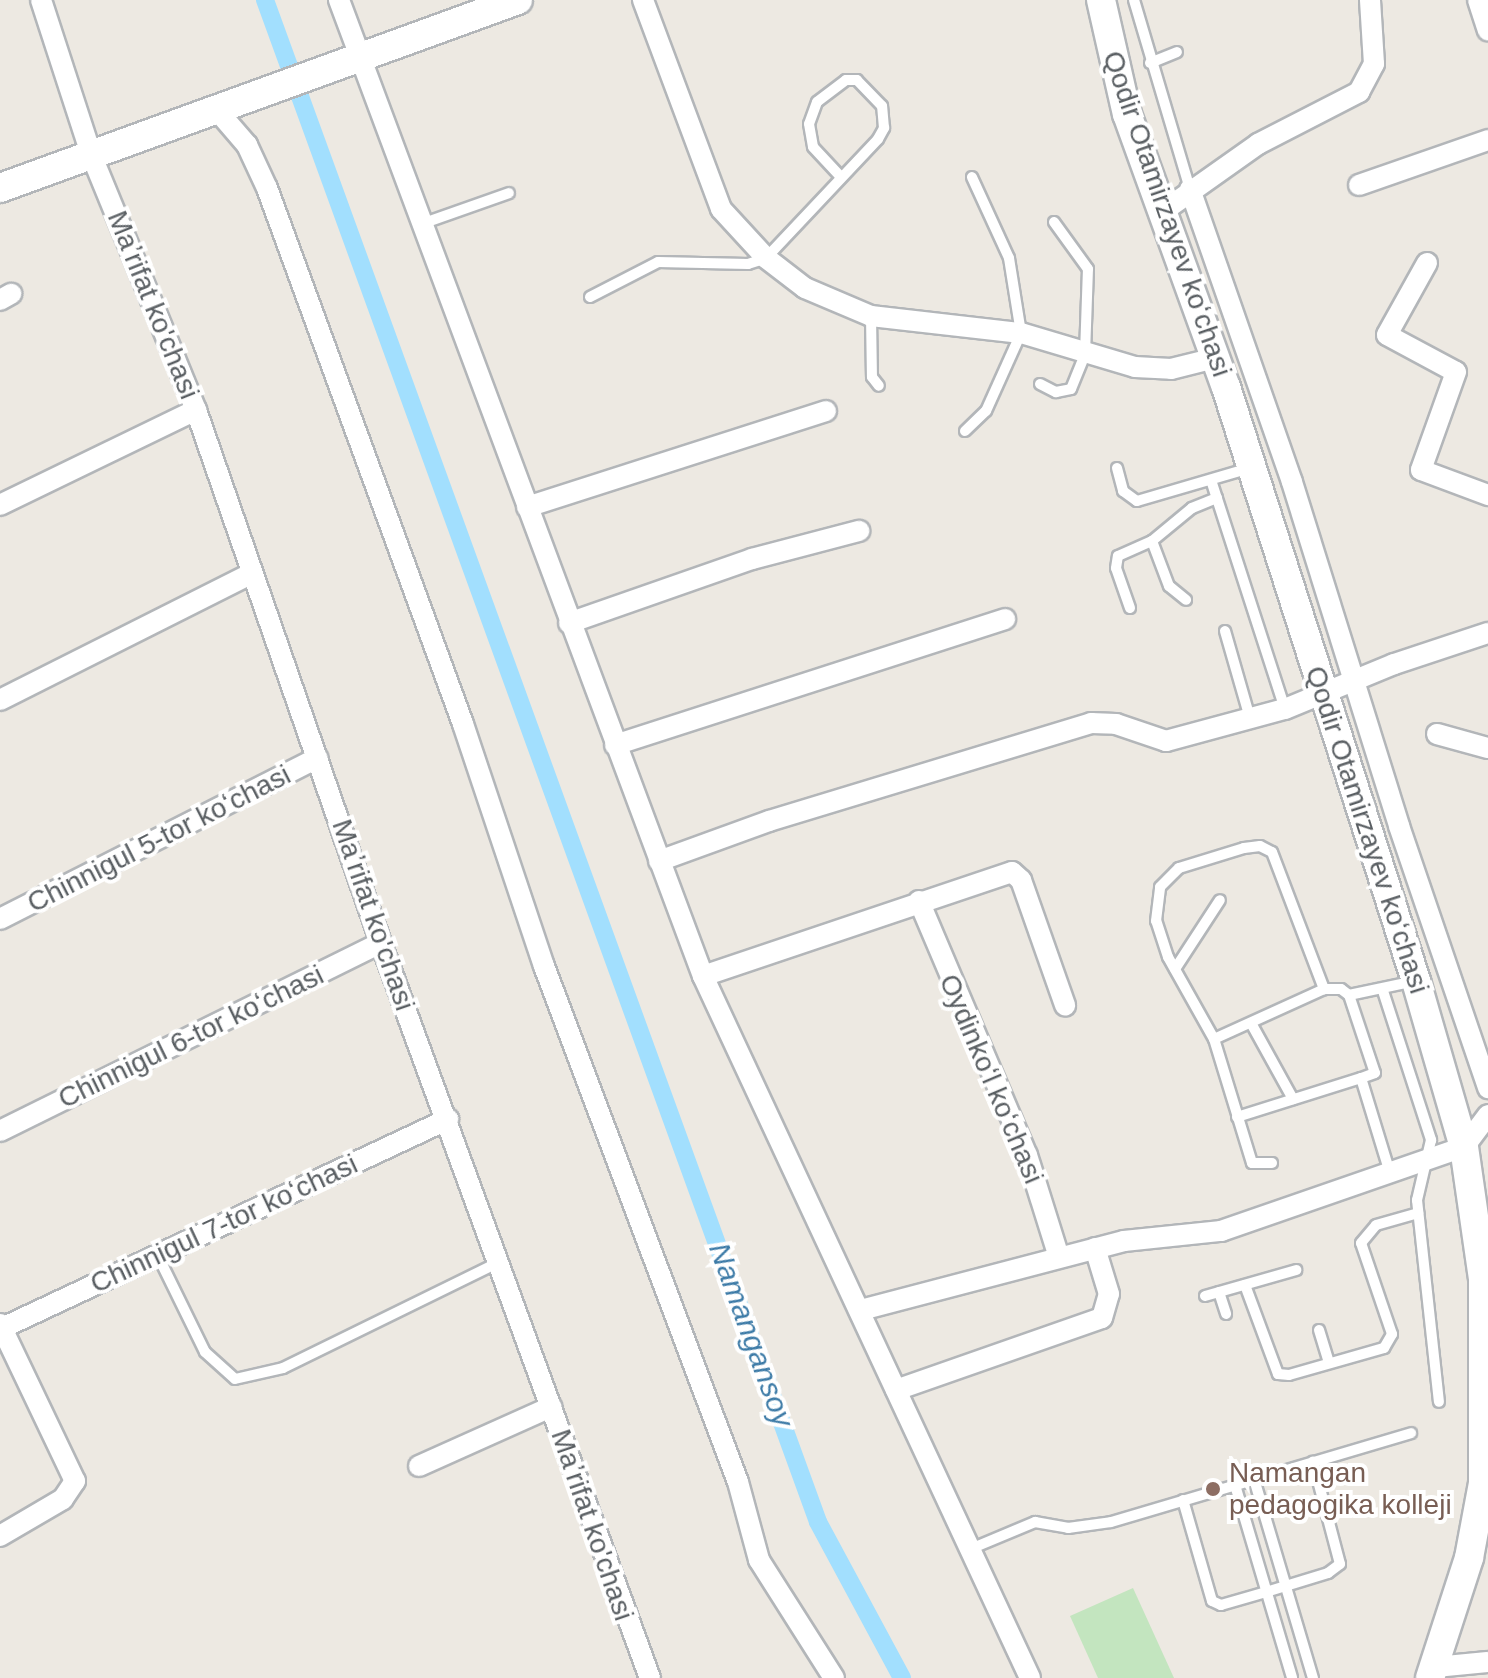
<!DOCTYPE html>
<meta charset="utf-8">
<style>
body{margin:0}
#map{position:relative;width:1488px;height:1678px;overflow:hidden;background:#ede9e2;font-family:Helvetica,sans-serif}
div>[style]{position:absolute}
.green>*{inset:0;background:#c3e5bf}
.canal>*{height:18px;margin:-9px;padding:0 9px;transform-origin:9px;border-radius:9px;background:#a2dffe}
.roads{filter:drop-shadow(2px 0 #b3b6b9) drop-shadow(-2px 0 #b3b6b9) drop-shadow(0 2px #b3b6b9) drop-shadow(0 -2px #b3b6b9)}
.service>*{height:10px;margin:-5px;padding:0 5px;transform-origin:5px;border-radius:5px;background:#fff}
.minor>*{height:20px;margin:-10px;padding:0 10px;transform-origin:10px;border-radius:10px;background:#fff}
.secondary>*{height:28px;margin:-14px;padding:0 14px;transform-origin:14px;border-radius:14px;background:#fff}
.dots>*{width:22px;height:22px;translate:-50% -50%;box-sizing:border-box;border:4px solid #fff;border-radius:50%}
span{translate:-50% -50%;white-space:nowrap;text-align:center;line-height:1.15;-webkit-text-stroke:8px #fff;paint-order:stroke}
.street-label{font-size:28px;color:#5a5f63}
.education-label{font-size:28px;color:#785e54}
.left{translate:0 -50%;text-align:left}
.water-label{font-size:30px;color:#3d7ba7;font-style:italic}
</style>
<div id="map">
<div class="green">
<i style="clip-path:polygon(1133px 1588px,1174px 1678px,1098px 1678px,1070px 1616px)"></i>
</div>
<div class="canal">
<i style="left:265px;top:0;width:1619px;rotate:70.03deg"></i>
<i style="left:818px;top:1522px;width:177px;rotate:61.7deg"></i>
</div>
<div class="roads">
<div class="service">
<i style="left:1134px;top:0;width:197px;rotate:73.5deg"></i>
<i style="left:1150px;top:63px;width:29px;rotate:-22deg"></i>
<i style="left:424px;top:223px;width:90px;rotate:-19.4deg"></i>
<i style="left:590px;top:297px;width:76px;rotate:-27.2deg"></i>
<i style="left:658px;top:262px;width:90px;rotate:1.3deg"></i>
<i style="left:748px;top:264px;width:19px;rotate:-18deg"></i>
<i style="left:766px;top:258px;width:163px;rotate:-46.7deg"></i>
<i style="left:878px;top:139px;width:13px;rotate:-61deg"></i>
<i style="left:884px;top:128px;width:22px;rotate:-95deg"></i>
<i style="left:882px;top:106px;width:36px;rotate:-134deg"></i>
<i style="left:857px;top:80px;width:11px;rotate:180deg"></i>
<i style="left:846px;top:80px;width:36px;rotate:143deg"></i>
<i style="left:817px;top:102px;width:23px;rotate:110deg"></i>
<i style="left:809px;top:124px;width:23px;rotate:80deg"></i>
<i style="left:813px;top:147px;width:41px;rotate:47deg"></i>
<i style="left:871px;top:316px;width:61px;rotate:89.1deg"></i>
<i style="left:872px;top:377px;width:11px;rotate:52deg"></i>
<i style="left:1040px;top:384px;width:18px;rotate:27deg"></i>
<i style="left:1056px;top:392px;width:15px;rotate:-11deg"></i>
<i style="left:1071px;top:389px;width:38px;rotate:-68deg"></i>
<i style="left:1085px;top:354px;width:85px;rotate:-88deg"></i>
<i style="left:1088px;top:269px;width:58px;rotate:-125.9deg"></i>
<i style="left:965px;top:431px;width:29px;rotate:-44deg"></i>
<i style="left:986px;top:411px;width:85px;rotate:-65.8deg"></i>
<i style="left:1021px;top:333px;width:76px;rotate:-99.1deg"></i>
<i style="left:1009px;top:258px;width:89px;rotate:-114.6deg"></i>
<i style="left:1117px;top:468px;width:24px;rotate:75deg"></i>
<i style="left:1123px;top:491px;width:17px;rotate:36deg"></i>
<i style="left:1137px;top:501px;width:118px;rotate:-16.3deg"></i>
<i style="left:1211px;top:480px;width:241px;rotate:72.1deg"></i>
<i style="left:1152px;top:541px;width:48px;rotate:69.3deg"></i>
<i style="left:1169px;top:586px;width:22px;rotate:39deg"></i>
<i style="left:1130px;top:608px;width:42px;rotate:-109.3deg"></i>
<i style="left:1116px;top:568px;width:12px;rotate:-81deg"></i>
<i style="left:1118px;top:556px;width:37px;rotate:-24deg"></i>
<i style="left:1152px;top:541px;width:52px;rotate:-39.5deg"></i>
<i style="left:1192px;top:508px;width:27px;rotate:-22deg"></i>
<i style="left:1225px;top:631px;width:91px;rotate:74deg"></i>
<i style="left:1175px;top:969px;width:82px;rotate:-56.9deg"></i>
<i style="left:1383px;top:991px;width:157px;rotate:72.1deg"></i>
<i style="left:1431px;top:1140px;width:62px;rotate:103.1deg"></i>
<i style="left:1417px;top:1200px;width:203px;rotate:83.8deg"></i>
<i style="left:1349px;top:995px;width:82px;rotate:71.6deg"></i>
<i style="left:1375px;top:1073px;width:15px;rotate:160deg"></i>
<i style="left:1251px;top:1023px;width:87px;rotate:61.1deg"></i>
<i style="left:1214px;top:1039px;width:94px;rotate:-119.3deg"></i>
<i style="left:1168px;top:957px;width:38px;rotate:-108deg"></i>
<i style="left:1156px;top:921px;width:34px;rotate:-83deg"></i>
<i style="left:1160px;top:887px;width:27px;rotate:-45deg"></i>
<i style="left:1179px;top:868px;width:68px;rotate:-17.1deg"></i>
<i style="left:1244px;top:848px;width:16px;rotate:-7deg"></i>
<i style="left:1260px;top:846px;width:13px;rotate:27deg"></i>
<i style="left:1272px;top:852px;width:147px;rotate:69.2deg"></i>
<i style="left:1237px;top:1117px;width:130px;rotate:-17.5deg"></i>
<i style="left:1361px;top:1078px;width:99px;rotate:73deg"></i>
<i style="left:1272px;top:1163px;width:20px;rotate:180deg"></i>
<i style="left:1252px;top:1163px;width:130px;rotate:-107deg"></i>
<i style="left:1214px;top:1039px;width:121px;rotate:-24.4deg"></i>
<i style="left:1324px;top:989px;width:17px"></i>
<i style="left:1341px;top:989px;width:10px;rotate:37deg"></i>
<i style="left:1349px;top:995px;width:67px;rotate:-12deg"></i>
<i style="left:158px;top:1256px;width:107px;rotate:63.9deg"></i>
<i style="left:205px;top:1352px;width:40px;rotate:42deg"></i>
<i style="left:235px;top:1379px;width:49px;rotate:-12.9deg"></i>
<i style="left:283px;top:1368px;width:238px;rotate:-26.1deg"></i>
<i style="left:1245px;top:1285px;width:95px;rotate:69.7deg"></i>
<i style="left:1278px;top:1374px;width:11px;rotate:5deg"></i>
<i style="left:1289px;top:1375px;width:99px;rotate:-15.9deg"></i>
<i style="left:1384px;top:1348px;width:16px;rotate:-60deg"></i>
<i style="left:1392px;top:1334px;width:96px;rotate:-108.8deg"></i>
<i style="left:1361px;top:1243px;width:23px;rotate:-50deg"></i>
<i style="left:1376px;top:1225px;width:44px;rotate:-15.9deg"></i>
<i style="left:1219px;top:1292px;width:23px;rotate:72deg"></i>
<i style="left:1205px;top:1296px;width:95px;rotate:-15.9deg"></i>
<i style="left:1319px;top:1330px;width:34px;rotate:73deg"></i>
<i style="left:1254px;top:1479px;width:208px;rotate:73.5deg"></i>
<i style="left:1235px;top:1485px;width:201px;rotate:73.5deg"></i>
<i style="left:1183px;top:1500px;width:105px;rotate:74deg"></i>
<i style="left:1212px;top:1601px;width:10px;rotate:24deg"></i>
<i style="left:1221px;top:1605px;width:47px;rotate:-16.1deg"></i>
<i style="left:1266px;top:1592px;width:65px;rotate:-17deg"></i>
<i style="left:1328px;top:1573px;width:15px;rotate:-37deg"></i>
<i style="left:1340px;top:1564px;width:106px;rotate:-104.8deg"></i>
<i style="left:968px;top:1550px;width:73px;rotate:-22.7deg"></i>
<i style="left:1035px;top:1522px;width:34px;rotate:10deg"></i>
<i style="left:1068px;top:1528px;width:43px;rotate:-7.9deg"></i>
<i style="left:1111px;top:1522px;width:313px;rotate:-16.5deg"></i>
</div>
<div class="minor">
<i style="left:41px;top:0;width:162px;rotate:72deg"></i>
<i style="left:91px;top:154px;width:277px;rotate:67.7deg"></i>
<i style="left:196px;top:410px;width:564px;rotate:70.86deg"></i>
<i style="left:381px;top:943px;width:783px;rotate:69.9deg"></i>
<i style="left:339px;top:0;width:1042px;rotate:69.55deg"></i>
<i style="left:703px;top:976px;width:774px;rotate:65.02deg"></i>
<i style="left:643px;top:0;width:223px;rotate:69.5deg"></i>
<i style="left:721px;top:209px;width:67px;rotate:47.4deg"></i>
<i style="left:766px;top:258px;width:49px;rotate:37.6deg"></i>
<i style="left:805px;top:288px;width:72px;rotate:23deg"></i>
<i style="left:871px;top:316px;width:151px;rotate:6.5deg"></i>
<i style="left:1021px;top:333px;width:119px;rotate:16.6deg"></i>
<i style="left:1135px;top:367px;width:36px;rotate:3deg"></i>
<i style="left:1171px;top:369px;width:45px;rotate:-14deg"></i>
<i style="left:1478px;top:0;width:32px;rotate:72deg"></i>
<i style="left:216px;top:109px;width:48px;rotate:49.3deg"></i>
<i style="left:247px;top:145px;width:47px;rotate:65.1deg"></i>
<i style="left:267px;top:188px;width:571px;rotate:69.91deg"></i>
<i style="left:463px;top:724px;width:255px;rotate:71.5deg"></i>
<i style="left:544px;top:966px;width:551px;rotate:69.4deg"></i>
<i style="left:738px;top:1482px;width:81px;rotate:74.9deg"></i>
<i style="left:759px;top:1560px;width:140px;rotate:57.6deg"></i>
<i style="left:1359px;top:185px;width:137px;rotate:-19.2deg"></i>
<i style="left:1190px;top:189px;width:310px;rotate:70.8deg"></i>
<i style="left:1292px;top:482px;width:360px;rotate:72.7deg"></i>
<i style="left:1399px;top:826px;width:277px;rotate:71.2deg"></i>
<i style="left:1162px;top:212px;width:118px;rotate:-35.3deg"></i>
<i style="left:1258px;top:144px;width:114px;rotate:-27.2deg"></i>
<i style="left:1359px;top:92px;width:32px;rotate:-62deg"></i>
<i style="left:1374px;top:64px;width:64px;rotate:-93.6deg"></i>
<i style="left:1427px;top:263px;width:82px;rotate:119.1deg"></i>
<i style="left:1387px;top:335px;width:78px;rotate:28.2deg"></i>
<i style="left:1456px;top:372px;width:104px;rotate:109.7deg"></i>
<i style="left:1421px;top:470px;width:72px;rotate:20.5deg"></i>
<i style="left:0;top:300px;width:13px;rotate:-29deg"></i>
<i style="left:0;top:505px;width:218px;rotate:-25.9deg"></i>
<i style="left:527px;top:507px;width:314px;rotate:-17.8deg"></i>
<i style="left:569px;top:623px;width:194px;rotate:-19.3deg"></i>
<i style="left:752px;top:559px;width:111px;rotate:-14.7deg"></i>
<i style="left:0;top:700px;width:282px;rotate:-26.7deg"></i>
<i style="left:1437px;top:734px;width:53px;rotate:15.4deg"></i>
<i style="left:615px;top:745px;width:410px;rotate:-17.9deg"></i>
<i style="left:659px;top:861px;width:117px;rotate:-20deg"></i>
<i style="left:769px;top:821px;width:337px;rotate:-16.9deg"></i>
<i style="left:1091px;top:723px;width:25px;rotate:2deg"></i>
<i style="left:1116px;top:724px;width:53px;rotate:18.8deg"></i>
<i style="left:1166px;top:741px;width:123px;rotate:-15.1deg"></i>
<i style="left:1285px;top:709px;width:118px;rotate:-22.4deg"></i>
<i style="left:1394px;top:664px;width:99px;rotate:-18.3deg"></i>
<i style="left:919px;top:901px;width:276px;rotate:67deg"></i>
<i style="left:1027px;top:1155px;width:107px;rotate:72.6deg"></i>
<i style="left:0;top:919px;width:356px;rotate:-26.9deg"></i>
<i style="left:703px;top:976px;width:326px;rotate:-18.6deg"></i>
<i style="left:1012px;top:872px;width:12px;rotate:42deg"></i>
<i style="left:1021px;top:880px;width:133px;rotate:70.6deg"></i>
<i style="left:0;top:1131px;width:425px;rotate:-26.3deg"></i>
<i style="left:861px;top:1310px;width:272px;rotate:-14.7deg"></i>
<i style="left:1124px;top:1241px;width:98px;rotate:-5.9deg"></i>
<i style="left:1221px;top:1231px;width:257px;rotate:-19.1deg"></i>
<i style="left:1464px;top:1147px;width:40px;rotate:-53deg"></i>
<i style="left:0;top:1324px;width:174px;rotate:64.5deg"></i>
<i style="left:75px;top:1481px;width:22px;rotate:124deg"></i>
<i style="left:63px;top:1499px;width:73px;rotate:149.6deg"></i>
<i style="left:0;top:1329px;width:495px;rotate:-25.1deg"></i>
<i style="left:896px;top:1390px;width:218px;rotate:-19.3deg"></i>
<i style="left:1102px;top:1318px;width:25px;rotate:-74deg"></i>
<i style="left:1109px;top:1294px;width:48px;rotate:-106.9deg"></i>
<i style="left:419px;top:1466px;width:145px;rotate:-24.1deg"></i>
<i style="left:1435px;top:1667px;width:53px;rotate:-5.4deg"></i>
</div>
<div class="secondary">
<i style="left:1101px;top:0;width:117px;rotate:77.2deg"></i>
<i style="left:1127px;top:114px;width:290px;rotate:70.1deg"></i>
<i style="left:1226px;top:387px;width:624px;rotate:72.26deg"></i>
<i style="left:1416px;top:981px;width:173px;rotate:73.9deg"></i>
<i style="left:1464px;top:1147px;width:133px;rotate:81.8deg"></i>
<i style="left:1483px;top:1279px;width:204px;rotate:90deg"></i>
<i style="left:1483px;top:1483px;width:76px;rotate:100.6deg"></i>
<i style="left:1469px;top:1558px;width:126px;rotate:108deg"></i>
<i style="left:0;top:188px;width:551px;rotate:-19.95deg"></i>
</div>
</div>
<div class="dots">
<i style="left:1213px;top:1489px;background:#8d6e63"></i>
</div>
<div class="street-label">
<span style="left:1167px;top:214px;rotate:71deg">Qodir Otamirzayev koʻchasi</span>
<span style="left:153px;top:305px;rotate:68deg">Maʼrifat ko'chasi</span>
<span style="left:1367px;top:830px;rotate:72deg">Qodir Otamirzayev koʻchasi</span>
<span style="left:159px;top:839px;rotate:-27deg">Chinnigul 5-tor koʻchasi</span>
<span style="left:373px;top:915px;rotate:71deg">Maʼrifat ko'chasi</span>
<span style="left:191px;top:1037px;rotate:-26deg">Chinnigul 6-tor koʻchasi</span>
<span style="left:991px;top:1079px;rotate:67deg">Oydinkoʻl koʻchasi</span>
<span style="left:224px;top:1224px;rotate:-25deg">Chinnigul 7-tor koʻchasi</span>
<span style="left:592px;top:1525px;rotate:71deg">Maʼrifat ko'chasi</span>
</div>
<div class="education-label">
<span class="left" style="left:1229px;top:1489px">Namangan<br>pedagogika kolleji</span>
</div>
<div class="water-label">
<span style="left:751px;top:1335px;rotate:70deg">Namangansoy</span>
</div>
</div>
